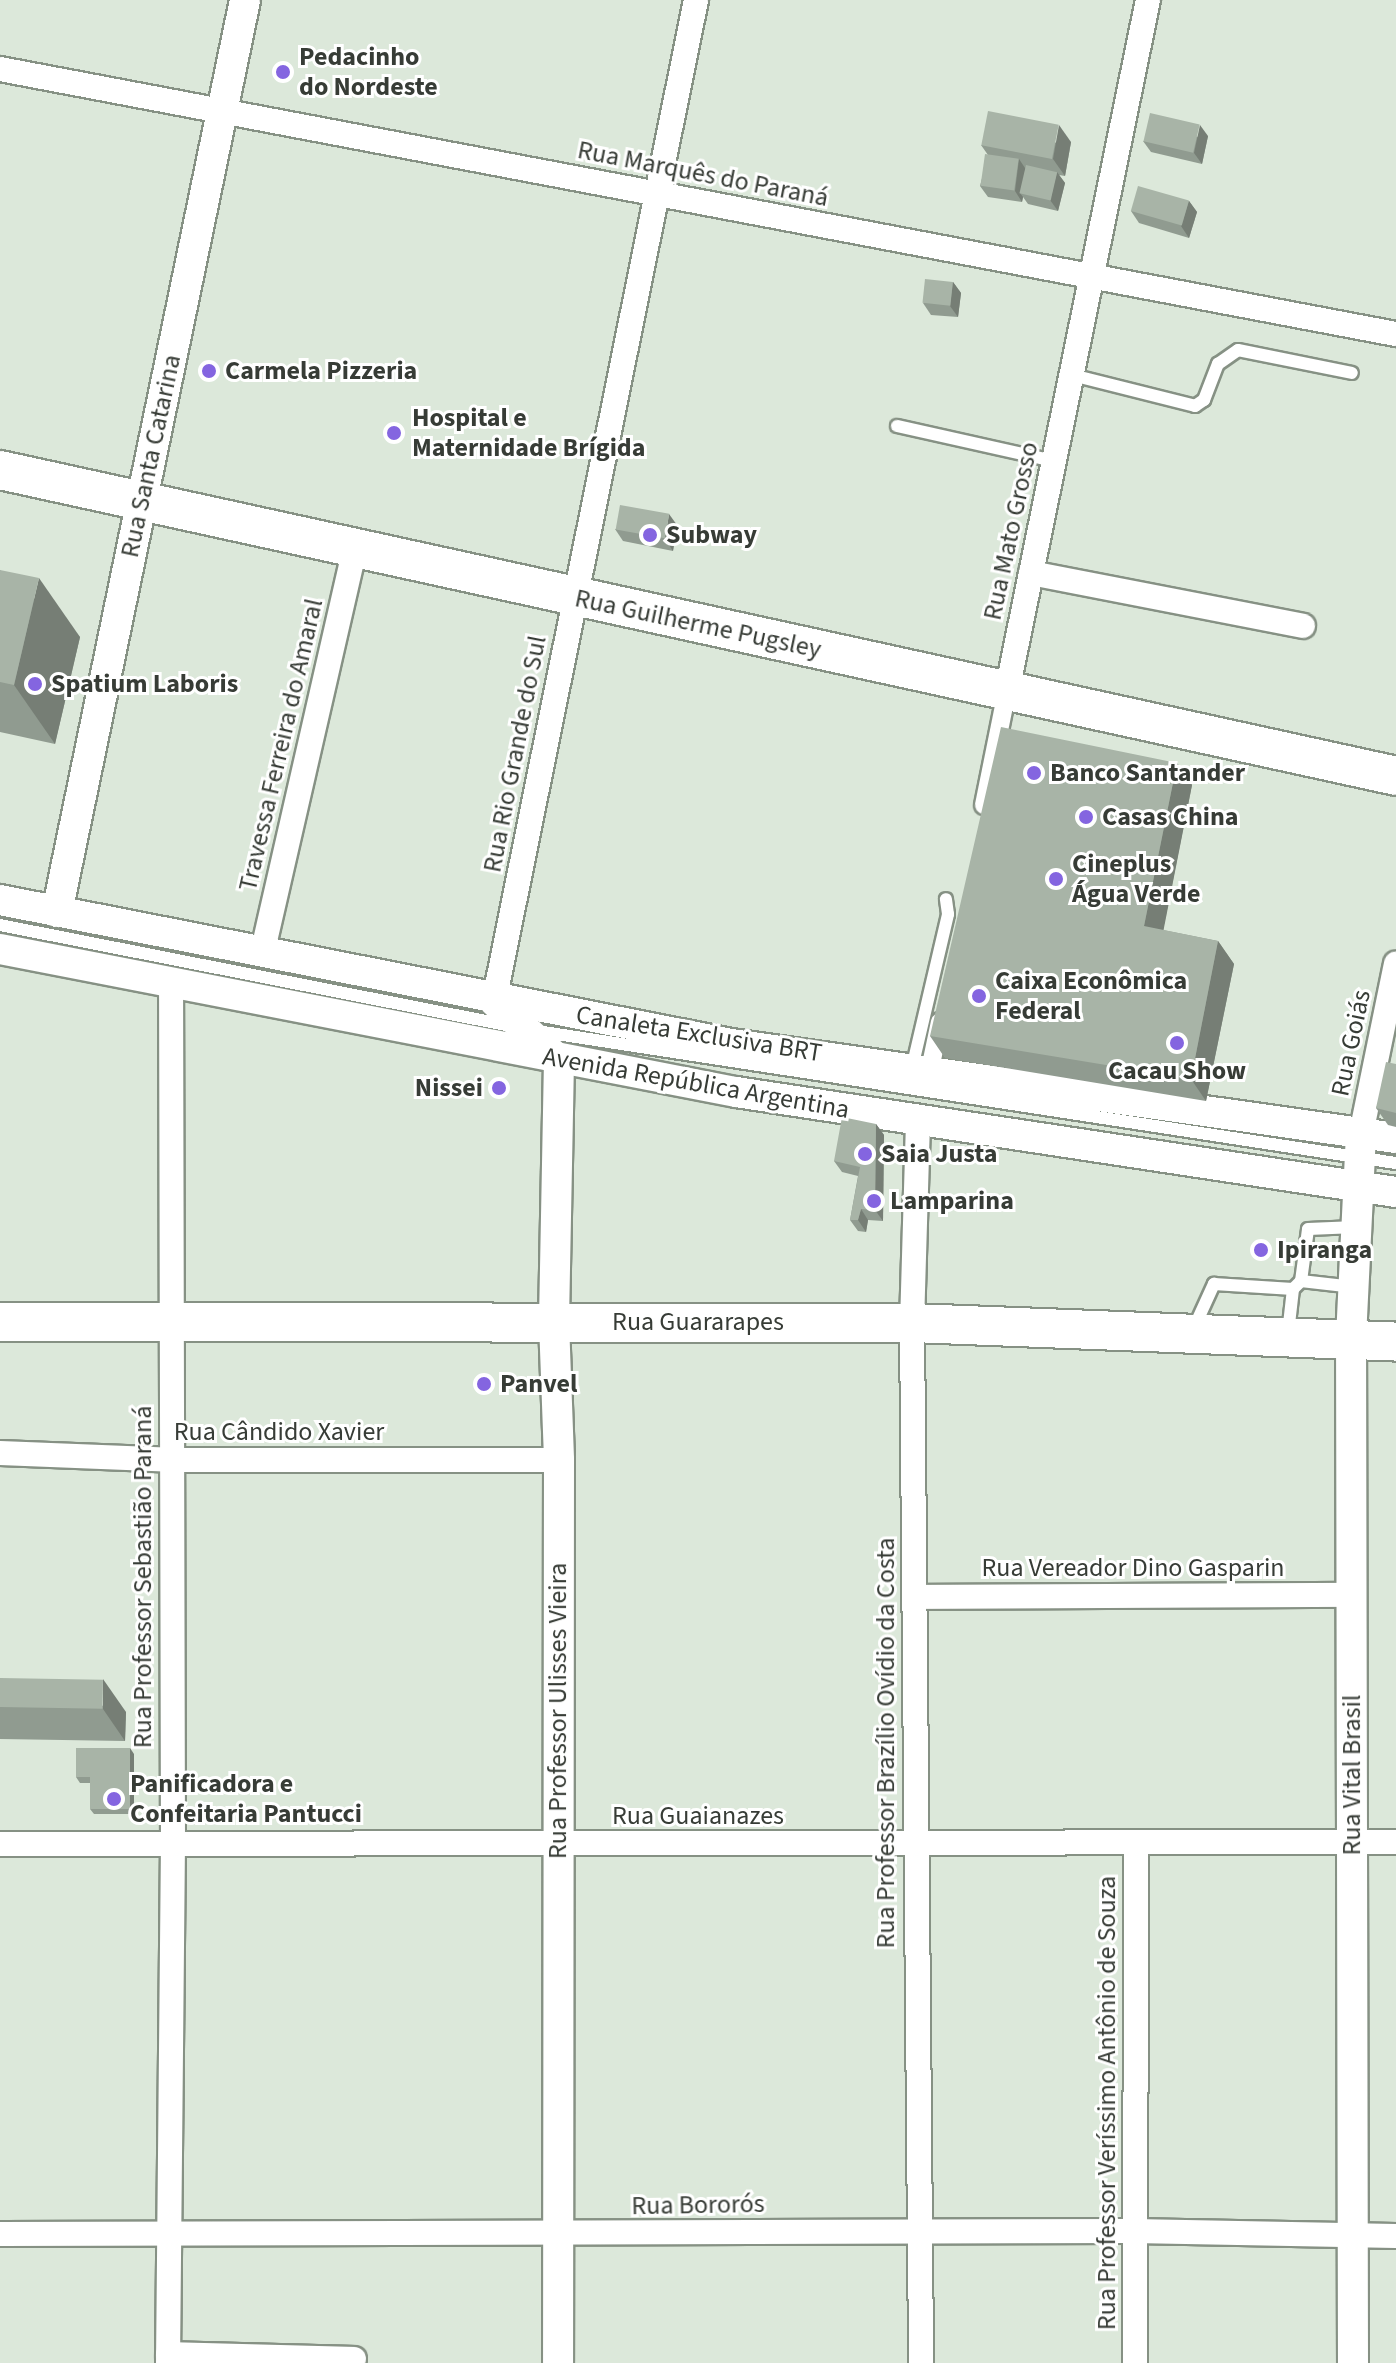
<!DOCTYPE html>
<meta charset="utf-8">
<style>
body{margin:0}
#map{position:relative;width:1396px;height:2363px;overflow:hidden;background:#dce8da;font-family:"Source Sans 3",sans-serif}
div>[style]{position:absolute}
.roads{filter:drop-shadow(2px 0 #869184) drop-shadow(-2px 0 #869184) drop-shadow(0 2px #869184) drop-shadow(0 -2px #869184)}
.service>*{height:12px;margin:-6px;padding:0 6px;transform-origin:6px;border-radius:6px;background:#fff}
.pedestrian>*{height:18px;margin:-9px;padding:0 9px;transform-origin:9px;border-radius:9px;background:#fff}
.minor>*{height:24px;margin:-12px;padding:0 12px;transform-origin:12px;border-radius:12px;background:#fff}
.tertiary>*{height:30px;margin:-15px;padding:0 15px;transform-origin:15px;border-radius:15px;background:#fff}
.primary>*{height:38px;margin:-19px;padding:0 19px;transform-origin:19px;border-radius:19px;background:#fff}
.wall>*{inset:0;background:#909b90}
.shaded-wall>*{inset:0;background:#767e75}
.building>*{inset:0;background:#a8b4a7;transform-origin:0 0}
.dots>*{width:22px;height:22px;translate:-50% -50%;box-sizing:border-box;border:4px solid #fff;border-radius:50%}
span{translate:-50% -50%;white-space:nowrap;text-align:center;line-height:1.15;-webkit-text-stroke:6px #fff;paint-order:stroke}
.poi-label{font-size:26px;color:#373c36;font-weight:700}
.left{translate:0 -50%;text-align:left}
.right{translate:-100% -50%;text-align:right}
.street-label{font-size:26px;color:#373c36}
</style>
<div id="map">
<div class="roads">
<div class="service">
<i style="left:1072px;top:375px;width:127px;rotate:14.1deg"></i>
<i style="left:1195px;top:406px;width:11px;rotate:-34deg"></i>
<i style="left:1204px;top:400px;width:39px;rotate:-69deg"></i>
<i style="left:1218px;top:364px;width:24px;rotate:-35deg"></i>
<i style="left:1238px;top:350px;width:116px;rotate:11.4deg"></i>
<i style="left:897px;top:426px;width:161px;rotate:12.6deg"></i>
<i style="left:0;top:925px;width:521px;rotate:11.18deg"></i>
<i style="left:537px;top:1031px;width:869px;rotate:8.74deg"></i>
<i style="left:912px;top:1068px;width:158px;rotate:-76.8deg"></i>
<i style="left:948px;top:914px;width:15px;rotate:-98deg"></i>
<i style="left:1301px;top:1281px;width:53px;rotate:6.5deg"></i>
<i style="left:1193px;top:1330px;width:51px;rotate:-65.5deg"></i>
<i style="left:1214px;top:1284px;width:79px;rotate:3.6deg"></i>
<i style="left:1293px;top:1289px;width:11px;rotate:-45deg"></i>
<i style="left:1301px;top:1281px;width:52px;rotate:-82.3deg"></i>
<i style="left:1308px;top:1229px;width:48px;rotate:-2.4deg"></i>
<i style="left:1288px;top:1333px;width:44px;rotate:-83.5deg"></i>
</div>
<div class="pedestrian">
<i style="left:984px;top:805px;width:116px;rotate:-78.6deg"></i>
<i style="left:929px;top:1074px;width:53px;rotate:-78.1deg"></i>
</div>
<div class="minor">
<i style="left:0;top:69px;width:1421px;rotate:10.75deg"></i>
<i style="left:1031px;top:573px;width:277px;rotate:11deg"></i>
<i style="left:1007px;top:691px;width:705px;rotate:-78.47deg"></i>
<i style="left:262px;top:954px;width:416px;rotate:-77.1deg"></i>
<i style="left:494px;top:1001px;width:1021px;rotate:-78.59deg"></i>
<i style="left:918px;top:1122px;width:201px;rotate:91.7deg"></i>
<i style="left:912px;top:1323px;width:1040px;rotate:89.5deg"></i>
<i style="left:1361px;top:1134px;width:174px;rotate:-78.4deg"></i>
<i style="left:0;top:1453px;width:171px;rotate:2.3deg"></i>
<i style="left:171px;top:1460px;width:388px"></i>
<i style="left:914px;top:1597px;width:438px;rotate:-0.3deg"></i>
<i style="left:0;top:1844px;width:1396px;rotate:-0.08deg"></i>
<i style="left:0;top:2234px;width:1133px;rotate:-0.15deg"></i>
<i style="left:1133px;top:2231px;width:263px;rotate:1.1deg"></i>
<i style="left:168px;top:2354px;width:186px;rotate:1.5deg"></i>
<i style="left:168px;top:2363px;width:518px;rotate:-89.45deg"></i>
<i style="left:173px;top:1845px;width:862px;rotate:-90.13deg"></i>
<i style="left:1135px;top:2363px;width:520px;rotate:-89.89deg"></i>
</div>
<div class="tertiary">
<i style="left:0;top:900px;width:745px;rotate:11.14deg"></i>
<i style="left:731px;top:1044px;width:672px;rotate:8.05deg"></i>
<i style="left:57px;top:912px;width:931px;rotate:-78.35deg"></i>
<i style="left:0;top:949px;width:750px;rotate:11deg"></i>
<i style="left:736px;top:1092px;width:668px;rotate:8.62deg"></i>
<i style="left:495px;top:1002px;width:86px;rotate:42.2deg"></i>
<i style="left:559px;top:1060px;width:262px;rotate:91.1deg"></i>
<i style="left:554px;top:1322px;width:138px;rotate:87.9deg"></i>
<i style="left:559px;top:1460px;width:903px;rotate:90.06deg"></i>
<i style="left:1353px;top:2363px;width:1025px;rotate:-90.11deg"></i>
<i style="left:1351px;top:1338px;width:204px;rotate:-87.2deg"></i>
</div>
<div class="primary">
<i style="left:0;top:470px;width:1429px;rotate:12.36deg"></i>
<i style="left:0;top:1322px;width:912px;rotate:0.06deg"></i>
<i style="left:912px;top:1323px;width:484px;rotate:2.2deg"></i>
</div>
</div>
<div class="wall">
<i style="clip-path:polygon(1208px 136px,1202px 164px,1151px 152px,1143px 141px)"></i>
<i style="clip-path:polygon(1071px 142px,1065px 176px,1059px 175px,1065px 183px,1058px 211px,1028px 204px,1023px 197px,1022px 202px,988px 197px,980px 186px,988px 155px,981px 145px)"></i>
<i style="clip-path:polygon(1189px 201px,1197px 212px,1189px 238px,1139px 223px,1131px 211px)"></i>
<i style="clip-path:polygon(953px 282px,961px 293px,958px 317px,931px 315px,923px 303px)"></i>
<i style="clip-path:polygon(677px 525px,673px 551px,623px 541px,615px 529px)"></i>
<i style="clip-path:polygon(0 570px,80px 637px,55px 744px,0 732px)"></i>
<i style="clip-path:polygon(1177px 763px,1192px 785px,1163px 930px,1218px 941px,1234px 964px,1206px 1101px,945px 1058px,930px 1036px)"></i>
<i style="clip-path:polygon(1396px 1064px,1396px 1127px,1388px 1125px,1376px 1108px)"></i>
<i style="clip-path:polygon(876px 1124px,884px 1135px,883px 1221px,868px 1220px,866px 1232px,858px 1231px,850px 1220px,858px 1176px,842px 1172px,834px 1161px)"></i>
<i style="clip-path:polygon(0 1678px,126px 1712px,125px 1741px,0 1739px)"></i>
<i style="clip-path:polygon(134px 1754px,134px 1814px,94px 1814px,90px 1809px,90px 1783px,80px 1783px,76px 1777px)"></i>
</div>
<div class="shaded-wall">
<i style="clip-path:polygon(1059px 125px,1071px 142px,1065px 176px,1053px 159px)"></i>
<i style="clip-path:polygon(1200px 125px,1208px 136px,1202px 164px,1194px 153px)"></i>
<i style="clip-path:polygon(1019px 159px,1027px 171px,1020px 193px,1023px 197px,1022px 202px,1015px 191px)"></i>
<i style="clip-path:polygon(1057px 172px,1065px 183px,1058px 211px,1050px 200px)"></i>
<i style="clip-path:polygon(1189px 201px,1197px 212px,1189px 238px,1181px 226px)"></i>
<i style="clip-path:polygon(953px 282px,961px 293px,958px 317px,950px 306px)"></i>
<i style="clip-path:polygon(669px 514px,677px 525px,673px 551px,665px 539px)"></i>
<i style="clip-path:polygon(39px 578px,80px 637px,55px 744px,14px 685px)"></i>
<i style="clip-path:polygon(1177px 763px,1192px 785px,1160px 948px,1144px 926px)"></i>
<i style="clip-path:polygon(1218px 941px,1234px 964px,1206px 1101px,1191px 1079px)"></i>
<i style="clip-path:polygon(876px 1124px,884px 1135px,883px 1221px,875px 1210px)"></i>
<i style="clip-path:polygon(861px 1209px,868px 1220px,866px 1232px,858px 1220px)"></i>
<i style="clip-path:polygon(103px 1679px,126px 1712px,125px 1741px,103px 1709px)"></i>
<i style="clip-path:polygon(130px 1748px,134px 1754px,134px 1814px,130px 1809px)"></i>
</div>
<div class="building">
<i style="left:988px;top:111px;width:72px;height:35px;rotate:11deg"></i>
<i style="left:1150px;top:113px;width:51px;height:29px;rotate:13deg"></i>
<i style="left:985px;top:154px;width:34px;height:32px;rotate:8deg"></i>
<i style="left:1026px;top:165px;width:32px;height:29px;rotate:13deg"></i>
<i style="left:1138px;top:186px;width:53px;height:26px;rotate:16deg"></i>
<i style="left:925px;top:279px;width:28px;height:24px;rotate:6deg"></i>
<i style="left:620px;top:505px;width:50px;height:25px;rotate:10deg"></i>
<i style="clip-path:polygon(0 570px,39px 578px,14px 685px,0 682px)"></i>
<i style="clip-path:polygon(1001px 727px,1177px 763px,1144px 926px,1218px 941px,1191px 1079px,930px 1036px)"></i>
<i style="clip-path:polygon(1386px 1062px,1396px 1064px,1396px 1113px,1376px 1108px)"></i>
<i style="clip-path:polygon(842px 1117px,876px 1124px,875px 1210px,861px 1209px,858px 1220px,850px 1220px,860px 1167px,834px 1161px)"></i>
<i style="left:0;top:1678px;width:103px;height:29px;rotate:1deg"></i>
<i style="clip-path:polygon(76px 1748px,130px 1748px,130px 1809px,90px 1809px,90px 1777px,76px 1777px)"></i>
</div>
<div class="dots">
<i style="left:283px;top:72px;background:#8465e0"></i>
<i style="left:209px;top:371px;background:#8465e0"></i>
<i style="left:394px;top:433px;background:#8465e0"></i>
<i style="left:650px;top:535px;background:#8465e0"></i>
<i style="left:35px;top:684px;background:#8465e0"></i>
<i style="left:1034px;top:773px;background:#8465e0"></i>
<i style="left:1086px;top:817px;background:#8465e0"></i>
<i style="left:1056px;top:879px;background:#8465e0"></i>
<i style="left:979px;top:996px;background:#8465e0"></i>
<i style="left:1177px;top:1043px;background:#8465e0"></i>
<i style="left:499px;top:1088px;background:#8465e0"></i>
<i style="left:865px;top:1154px;background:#8465e0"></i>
<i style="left:874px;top:1201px;background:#8465e0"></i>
<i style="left:1261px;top:1250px;background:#8465e0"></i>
<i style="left:484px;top:1384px;background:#8465e0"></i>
<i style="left:114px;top:1799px;background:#8465e0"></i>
</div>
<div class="poi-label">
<span class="left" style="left:299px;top:72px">Pedacinho<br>do Nordeste</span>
<span class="left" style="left:225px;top:371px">Carmela Pizzeria</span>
<span class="left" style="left:412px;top:433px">Hospital e<br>Maternidade Brígida</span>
<span class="left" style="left:666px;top:535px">Subway</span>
<span class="left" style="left:51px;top:684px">Spatium Laboris</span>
<span class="left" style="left:1050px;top:773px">Banco Santander</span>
<span class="left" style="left:1102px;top:817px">Casas China</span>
<span class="left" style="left:1072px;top:879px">Cineplus<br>Água Verde</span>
<span class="left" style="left:995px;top:996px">Caixa Econômica<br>Federal</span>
<span style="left:1177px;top:1071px">Cacau Show</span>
<span class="right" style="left:483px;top:1088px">Nissei</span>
<span class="left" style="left:881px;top:1154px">Saia Justa</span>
<span class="left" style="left:890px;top:1201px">Lamparina</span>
<span class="left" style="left:1277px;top:1250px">Ipiranga</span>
<span class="left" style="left:500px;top:1384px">Panvel</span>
<span class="left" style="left:130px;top:1799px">Panificadora e<br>Confeitaria Pantucci</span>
</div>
<div class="street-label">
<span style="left:703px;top:174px;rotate:11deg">Rua Marquês do Paraná</span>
<span style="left:151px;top:456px;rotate:-78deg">Rua Santa Catarina</span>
<span style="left:1011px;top:531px;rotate:-78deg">Rua Mato Grosso</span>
<span style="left:698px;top:624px;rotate:12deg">Rua Guilherme Pugsley</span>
<span style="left:281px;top:745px;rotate:-77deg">Travessa Ferreira do Amaral</span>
<span style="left:515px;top:754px;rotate:-79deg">Rua Rio Grande do Sul</span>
<span style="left:699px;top:1034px;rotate:9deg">Canaleta Exclusiva BRT</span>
<span style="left:1351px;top:1043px;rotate:-78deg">Rua Goiás</span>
<span style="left:696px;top:1083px;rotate:10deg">Avenida República Argentina</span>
<span style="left:698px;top:1322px">Rua Guararapes</span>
<span style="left:279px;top:1432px">Rua Cândido Xavier</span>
<span style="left:1133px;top:1568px">Rua Vereador Dino Gasparin</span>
<span style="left:143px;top:1577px;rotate:-90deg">Rua Professor Sebastião Paraná</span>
<span style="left:558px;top:1711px;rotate:-90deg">Rua Professor Ulisses Vieira</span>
<span style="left:886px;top:1743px;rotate:-90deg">Rua Professor Brazílio Ovídio da Costa</span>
<span style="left:1352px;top:1775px;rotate:-90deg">Rua Vital Brasil</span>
<span style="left:698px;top:1816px">Rua Guaianazes</span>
<span style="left:1107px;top:2103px;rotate:-90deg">Rua Professor Veríssimo Antônio de Souza</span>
<span style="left:698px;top:2205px;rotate:-1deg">Rua Bororós</span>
</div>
</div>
